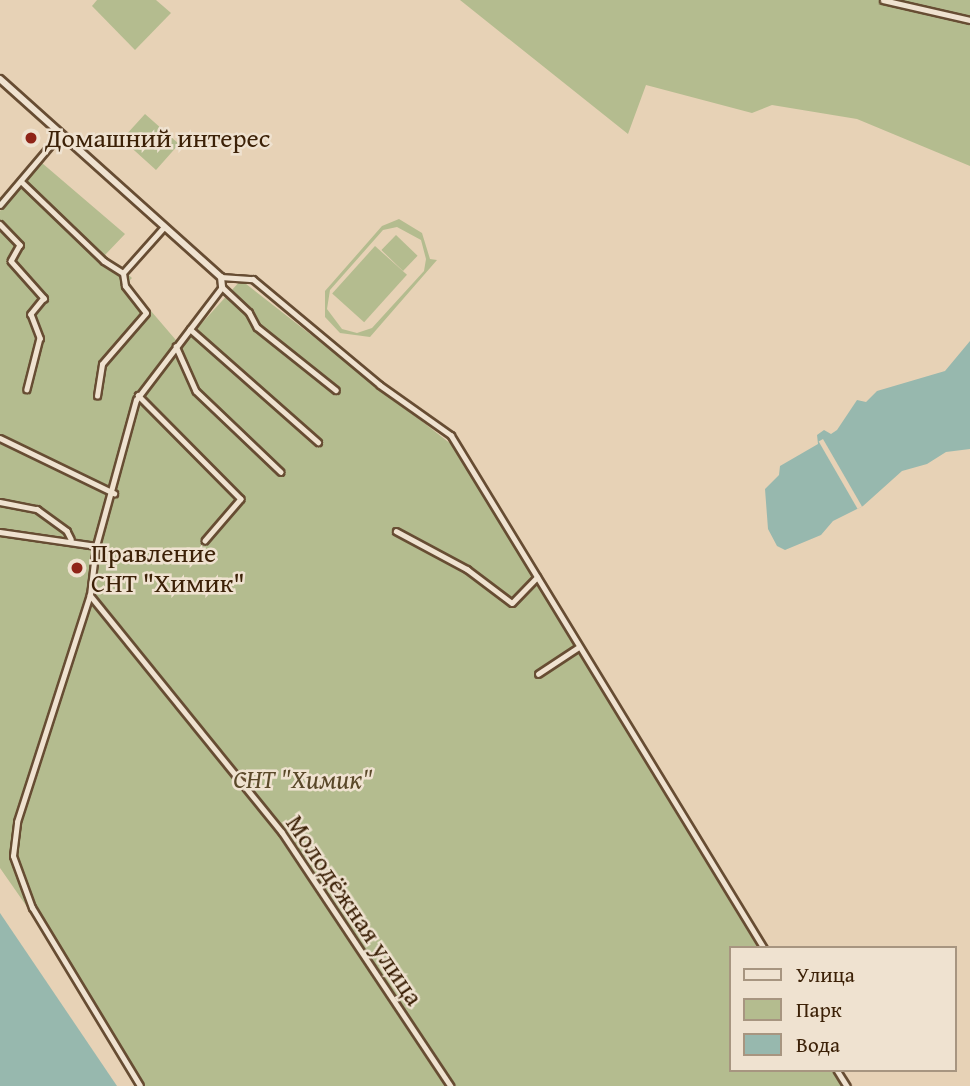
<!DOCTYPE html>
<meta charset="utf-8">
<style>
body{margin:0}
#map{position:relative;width:970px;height:1086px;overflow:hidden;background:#e7d2b6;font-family:"Gentium Book Plus",serif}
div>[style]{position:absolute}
.green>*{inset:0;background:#b4bc8f;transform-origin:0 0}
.water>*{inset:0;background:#97b8ae}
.pier>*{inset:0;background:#e7d2b6;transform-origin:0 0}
.roads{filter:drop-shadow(2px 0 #674d33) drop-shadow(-2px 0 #674d33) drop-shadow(0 2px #674d33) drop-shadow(0 -2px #674d33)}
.street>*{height:4.5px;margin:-2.25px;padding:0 2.25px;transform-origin:2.25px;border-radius:2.25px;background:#efe2d0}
.secondary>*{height:6px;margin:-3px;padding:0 3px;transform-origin:3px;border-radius:3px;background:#efe2d0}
.dots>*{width:19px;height:19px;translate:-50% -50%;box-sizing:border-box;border:4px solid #efe2d0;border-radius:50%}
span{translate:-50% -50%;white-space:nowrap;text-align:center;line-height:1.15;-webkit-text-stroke:5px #efe2d0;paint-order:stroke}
.poi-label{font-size:26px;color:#3c2107}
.left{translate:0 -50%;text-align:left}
.park-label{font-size:26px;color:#5a4829;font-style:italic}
.street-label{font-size:26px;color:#3c2107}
.legend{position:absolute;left:729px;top:946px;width:228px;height:126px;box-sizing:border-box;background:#efe2d0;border:2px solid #a79580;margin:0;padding:9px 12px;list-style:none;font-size:21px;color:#3c2107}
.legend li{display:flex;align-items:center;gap:14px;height:35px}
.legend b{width:35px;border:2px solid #a79580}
</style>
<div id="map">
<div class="green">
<i style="clip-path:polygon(97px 0,156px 0,171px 13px,135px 50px,92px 6px)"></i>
<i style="clip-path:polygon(460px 0,970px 0,970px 166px,857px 119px,772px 105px,752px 113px,646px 85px,628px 134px)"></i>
<i style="clip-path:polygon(145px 114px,179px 144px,156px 170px,125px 142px,139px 140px,138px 136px,125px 136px)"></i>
<i style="clip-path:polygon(42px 163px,125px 234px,105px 255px,132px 278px,127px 283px,181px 346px,241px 280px,451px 444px,758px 948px,730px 948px,730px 1070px,834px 1070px,843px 1086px,139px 1086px,55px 947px,0 868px,0 211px)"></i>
<i style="clip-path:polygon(evenodd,399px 219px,422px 233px,430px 259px,437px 260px,370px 337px,340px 333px,325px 317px,325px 291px,382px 226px,399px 219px,397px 227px,421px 240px,426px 259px,424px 271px,372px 328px,357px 333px,342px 329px,327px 309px,330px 290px,383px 230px,397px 227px)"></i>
<i style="left:396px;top:235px;width:30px;height:21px;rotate:44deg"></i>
<i style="left:375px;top:246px;width:43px;height:64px;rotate:42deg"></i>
</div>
<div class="water">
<i style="clip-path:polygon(970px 341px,970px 449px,946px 452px,927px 464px,902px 471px,863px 506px,833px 521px,821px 535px,785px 550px,777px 546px,768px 529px,765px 489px,779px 475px,780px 466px,818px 444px,817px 435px,824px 430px,831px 434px,837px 430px,857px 400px,866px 402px,877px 391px,945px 371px)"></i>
<i style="clip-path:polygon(0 913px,117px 1086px,0 1086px)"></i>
</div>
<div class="pier">
<i style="left:823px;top:439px;width:78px;height:5px;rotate:60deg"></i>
</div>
<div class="roads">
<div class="street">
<i style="left:883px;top:0;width:89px;rotate:12.9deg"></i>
<i style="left:21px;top:181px;width:115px;rotate:43.9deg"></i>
<i style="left:104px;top:261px;width:22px;rotate:32deg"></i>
<i style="left:0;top:205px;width:93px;rotate:-49.8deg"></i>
<i style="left:0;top:224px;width:29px;rotate:46deg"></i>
<i style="left:20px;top:245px;width:18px;rotate:119deg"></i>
<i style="left:11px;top:261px;width:50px;rotate:48.3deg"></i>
<i style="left:44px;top:298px;width:21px;rotate:129deg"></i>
<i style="left:31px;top:314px;width:26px;rotate:69deg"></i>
<i style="left:40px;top:338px;width:53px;rotate:104.3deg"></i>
<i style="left:221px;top:277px;width:32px;rotate:4deg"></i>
<i style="left:253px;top:279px;width:165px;rotate:39.8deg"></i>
<i style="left:380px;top:385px;width:87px;rotate:35.2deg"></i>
<i style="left:451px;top:435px;width:601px;rotate:58.61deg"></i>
<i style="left:190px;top:329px;width:171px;rotate:41.4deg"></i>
<i style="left:176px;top:346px;width:49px;rotate:66deg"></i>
<i style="left:196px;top:391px;width:117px;rotate:43.6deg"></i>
<i style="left:138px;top:395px;width:146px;rotate:45.3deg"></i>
<i style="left:241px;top:499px;width:55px;rotate:130.6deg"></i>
<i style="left:97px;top:396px;width:32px;rotate:-81deg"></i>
<i style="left:102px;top:364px;width:67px;rotate:-49.2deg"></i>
<i style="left:146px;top:313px;width:34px;rotate:-128deg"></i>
<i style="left:125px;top:286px;width:13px;rotate:-99deg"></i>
<i style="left:123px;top:273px;width:62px;rotate:-48.3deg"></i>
<i style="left:0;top:438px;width:127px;rotate:25.8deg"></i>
<i style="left:0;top:502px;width:38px;rotate:11deg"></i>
<i style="left:37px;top:509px;width:37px;rotate:36deg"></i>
<i style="left:67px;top:531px;width:9px;rotate:63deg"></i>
<i style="left:396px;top:531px;width:81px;rotate:28.2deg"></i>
<i style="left:467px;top:569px;width:56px;rotate:37.1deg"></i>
<i style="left:512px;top:603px;width:36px;rotate:-46deg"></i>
<i style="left:0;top:532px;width:97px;rotate:8.3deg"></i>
<i style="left:90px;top:595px;width:305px;rotate:51deg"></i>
<i style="left:282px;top:832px;width:305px;rotate:56.4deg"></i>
<i style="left:538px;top:674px;width:49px;rotate:-33.4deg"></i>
<i style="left:837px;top:1070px;width:19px;rotate:58deg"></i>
<i style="left:140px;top:1086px;width:208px;rotate:-121.2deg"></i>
<i style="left:32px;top:908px;width:55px;rotate:-110.1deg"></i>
<i style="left:13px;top:856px;width:34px;rotate:-83deg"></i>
<i style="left:17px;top:822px;width:238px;rotate:-72.2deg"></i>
<i style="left:90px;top:595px;width:49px;rotate:-83deg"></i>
<i style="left:96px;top:546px;width:151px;rotate:-74.7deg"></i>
<i style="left:136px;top:400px;width:142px;rotate:-52.7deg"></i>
<i style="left:222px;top:287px;width:37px;rotate:43deg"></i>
<i style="left:249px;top:312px;width:17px;rotate:62deg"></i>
<i style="left:257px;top:327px;width:101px;rotate:38.6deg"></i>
</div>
<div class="secondary">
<i style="left:0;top:79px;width:297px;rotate:41.9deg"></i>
<i style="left:221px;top:277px;width:10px;rotate:84deg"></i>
</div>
</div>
<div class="dots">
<i style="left:31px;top:138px;background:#8f2418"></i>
<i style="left:77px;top:568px;background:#8f2418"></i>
</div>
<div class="poi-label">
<span class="left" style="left:45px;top:138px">Домашний интерес</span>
<span class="left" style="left:91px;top:568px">Правление<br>СНТ "Химик"</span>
</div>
<div class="park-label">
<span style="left:303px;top:779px">СНТ "Химик"</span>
</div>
<div class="street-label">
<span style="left:355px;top:910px;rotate:56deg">Молодёжная улица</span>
</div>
<ul class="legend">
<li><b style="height:9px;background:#efe2d0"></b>Улица</li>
<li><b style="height:19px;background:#b4bc8f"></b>Парк</li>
<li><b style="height:19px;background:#97b8ae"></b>Вода</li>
</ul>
</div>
